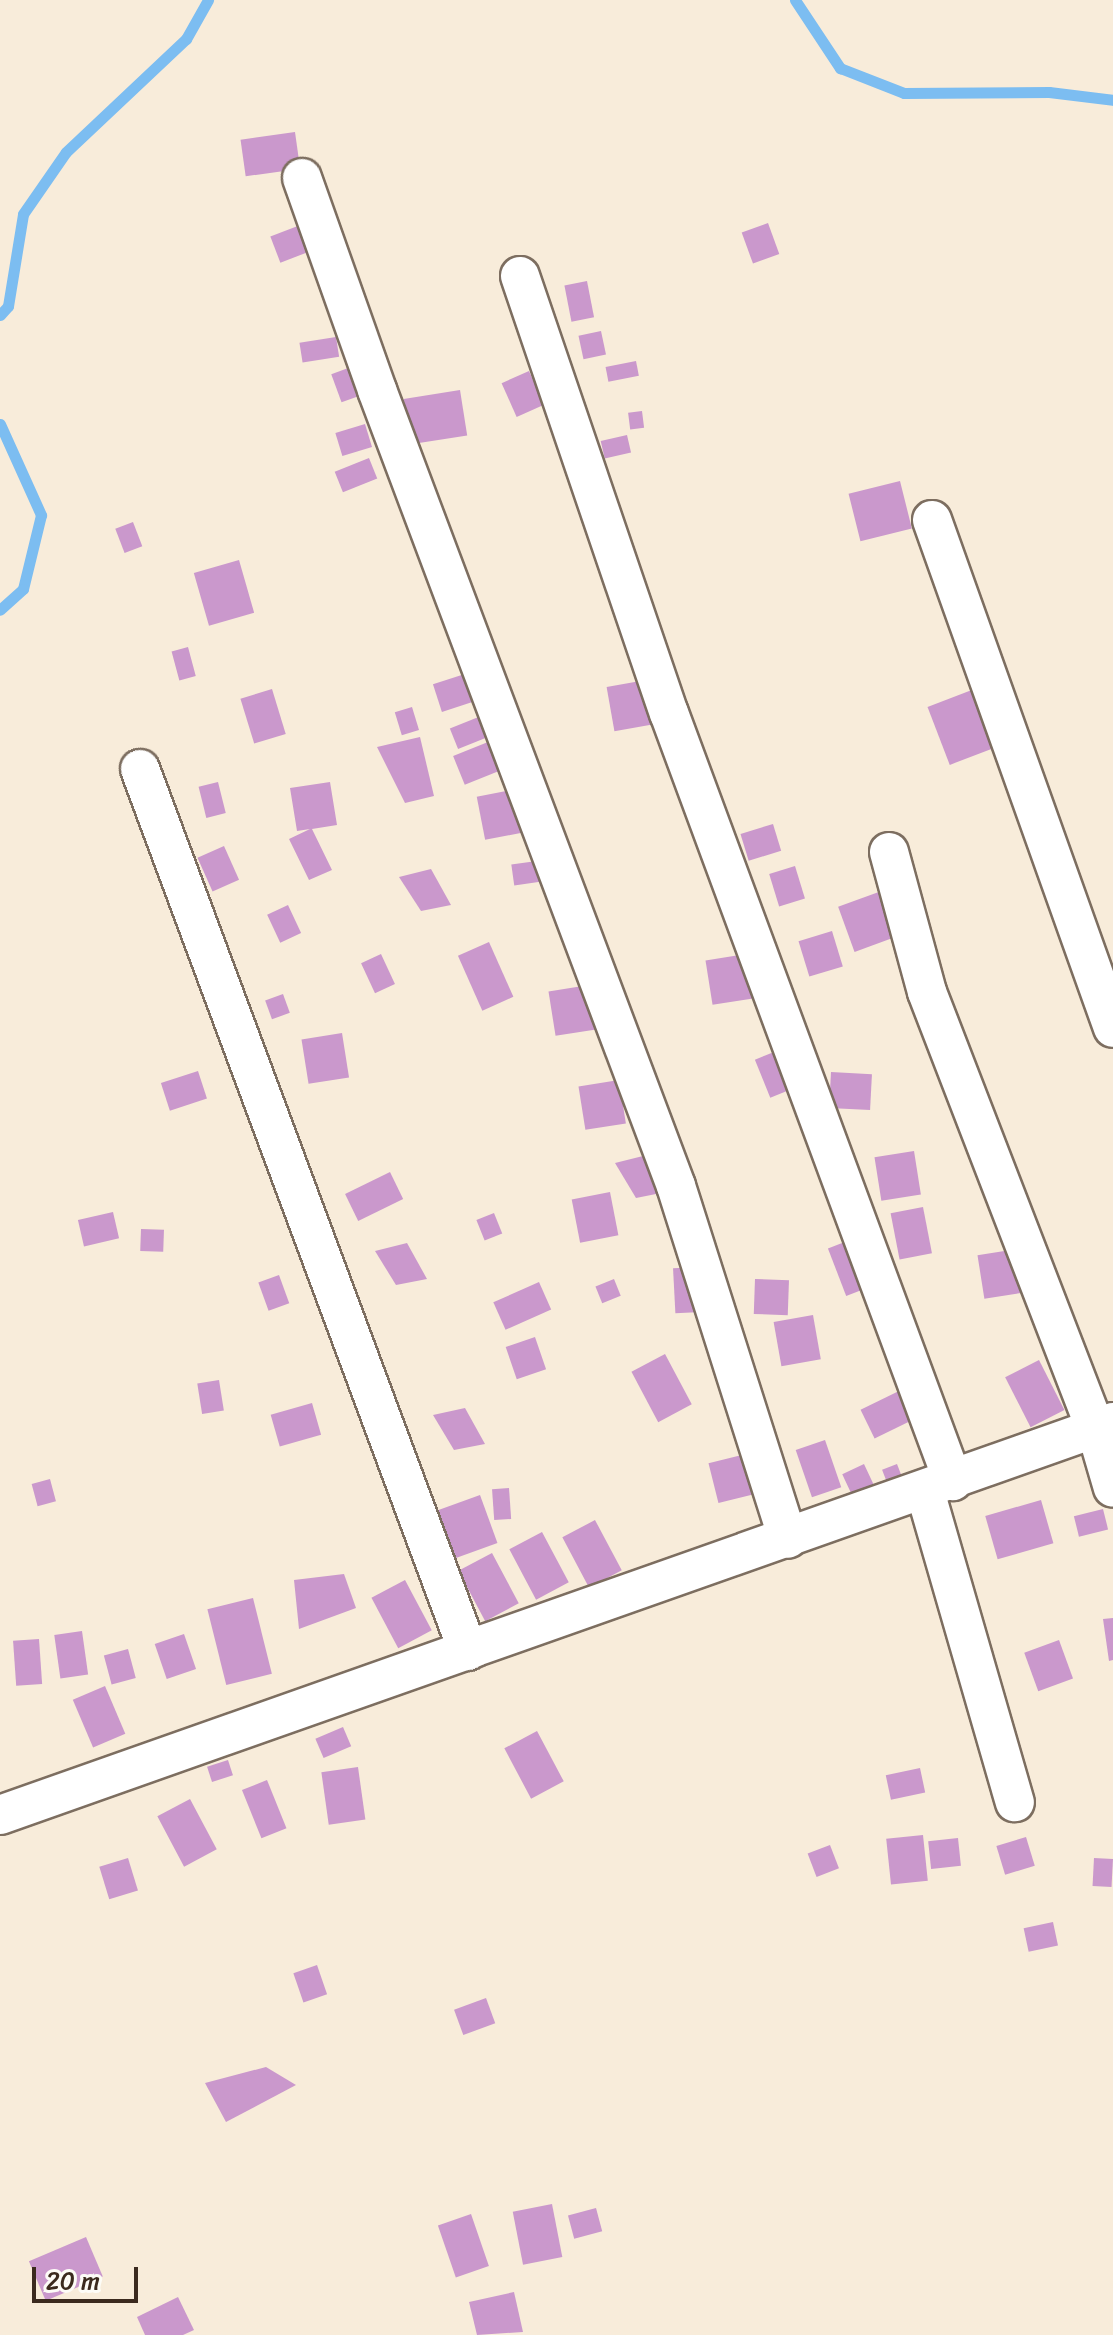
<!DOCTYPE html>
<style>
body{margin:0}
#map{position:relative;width:1113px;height:2335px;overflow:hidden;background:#f8ecda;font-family:Sriracha,sans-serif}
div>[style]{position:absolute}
.stream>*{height:11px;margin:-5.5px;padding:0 5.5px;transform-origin:5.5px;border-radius:5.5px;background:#7cbdf1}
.building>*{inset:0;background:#ca98cc;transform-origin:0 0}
.roads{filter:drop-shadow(2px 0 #7d6e60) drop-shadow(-2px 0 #7d6e60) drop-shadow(0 2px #7d6e60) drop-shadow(0 -2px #7d6e60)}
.street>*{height:38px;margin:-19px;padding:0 19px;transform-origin:19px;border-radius:19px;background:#fff}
span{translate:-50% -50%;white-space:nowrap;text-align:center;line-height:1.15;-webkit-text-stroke:7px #fdfcf7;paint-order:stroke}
.scale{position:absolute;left:32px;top:2267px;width:106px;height:36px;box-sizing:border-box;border:4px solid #3b2a1e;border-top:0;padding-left:10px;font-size:24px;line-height:28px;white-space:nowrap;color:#3b2a1e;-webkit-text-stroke:6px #fdfcf7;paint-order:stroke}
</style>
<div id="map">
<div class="stream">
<i style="left:795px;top:0;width:82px;rotate:56.5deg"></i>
<i style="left:840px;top:68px;width:69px;rotate:21.3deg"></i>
<i style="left:904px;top:93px;width:145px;rotate:-0.4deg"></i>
<i style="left:1049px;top:92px;width:64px;rotate:7.1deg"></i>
<i style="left:0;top:315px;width:12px;rotate:-48deg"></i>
<i style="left:8px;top:306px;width:93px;rotate:-80.7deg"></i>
<i style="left:23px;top:214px;width:75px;rotate:-55.3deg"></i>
<i style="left:66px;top:152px;width:165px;rotate:-43.3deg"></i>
<i style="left:186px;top:39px;width:45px;rotate:-60.6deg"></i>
<i style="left:0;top:424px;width:100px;rotate:65.7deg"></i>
<i style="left:41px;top:515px;width:76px;rotate:103.7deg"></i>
<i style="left:23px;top:589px;width:31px;rotate:138deg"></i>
</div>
<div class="building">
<i style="left:295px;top:132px;width:37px;height:55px;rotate:82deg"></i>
<i style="left:768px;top:223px;width:33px;height:28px;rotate:70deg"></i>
<i style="left:303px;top:224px;width:28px;height:35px;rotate:69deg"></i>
<i style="left:587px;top:281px;width:37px;height:23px;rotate:79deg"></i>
<i style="left:601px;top:331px;width:24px;height:23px;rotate:78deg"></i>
<i style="left:336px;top:337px;width:20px;height:37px;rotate:81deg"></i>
<i style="left:636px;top:361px;width:15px;height:31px;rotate:79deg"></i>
<i style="left:351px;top:367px;width:30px;height:21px;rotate:70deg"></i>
<i style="left:529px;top:371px;width:37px;height:30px;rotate:66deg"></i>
<i style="left:460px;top:390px;width:46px;height:57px;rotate:81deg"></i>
<i style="left:642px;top:411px;width:17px;height:14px;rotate:83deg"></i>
<i style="left:365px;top:424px;width:24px;height:31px;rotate:73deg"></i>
<i style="left:627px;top:435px;width:18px;height:27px;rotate:77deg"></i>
<i style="left:369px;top:458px;width:22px;height:37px;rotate:68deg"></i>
<i style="left:900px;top:481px;width:49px;height:53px;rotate:76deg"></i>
<i style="left:133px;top:522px;width:26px;height:19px;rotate:69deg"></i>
<i style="left:239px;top:560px;width:55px;height:47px;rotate:74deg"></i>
<i style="left:188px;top:647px;width:30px;height:17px;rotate:75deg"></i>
<i style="left:471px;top:672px;width:29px;height:40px;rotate:72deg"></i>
<i style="left:646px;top:680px;width:45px;height:40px;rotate:80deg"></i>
<i style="left:977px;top:688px;width:62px;height:53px;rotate:69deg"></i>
<i style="left:272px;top:689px;width:47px;height:33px;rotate:73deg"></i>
<i style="left:412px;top:707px;width:24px;height:18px;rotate:73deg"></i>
<i style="left:486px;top:714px;width:22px;height:39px;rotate:68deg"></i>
<i style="clip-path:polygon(420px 737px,434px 796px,405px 803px,377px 747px)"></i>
<i style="left:493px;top:740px;width:31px;height:43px;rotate:68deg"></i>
<i style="left:218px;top:782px;width:32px;height:20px;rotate:76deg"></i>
<i style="clip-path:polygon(330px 782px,337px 825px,312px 829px,332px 870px,309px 880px,289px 839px,310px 829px,297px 831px,290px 788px)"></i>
<i style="left:516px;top:789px;width:44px;height:40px;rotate:79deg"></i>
<i style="left:773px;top:824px;width:28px;height:34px;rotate:73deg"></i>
<i style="left:224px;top:846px;width:37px;height:29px;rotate:66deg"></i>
<i style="left:544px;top:860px;width:21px;height:33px;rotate:82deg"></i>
<i style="left:795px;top:866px;width:34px;height:27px;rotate:73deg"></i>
<i style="clip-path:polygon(431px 869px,451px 905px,421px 911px,399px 877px)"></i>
<i style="left:887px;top:889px;width:48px;height:52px;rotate:70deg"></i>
<i style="left:288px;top:905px;width:31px;height:23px;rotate:65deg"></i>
<i style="left:832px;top:931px;width:37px;height:35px;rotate:73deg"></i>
<i style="left:489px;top:942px;width:60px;height:34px;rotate:66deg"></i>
<i style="left:381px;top:954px;width:33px;height:22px;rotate:65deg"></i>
<i style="left:746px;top:954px;width:45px;height:41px;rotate:81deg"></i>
<i style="left:589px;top:985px;width:45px;height:41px;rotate:81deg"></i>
<i style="left:283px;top:994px;width:20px;height:19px;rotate:70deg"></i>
<i style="left:342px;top:1033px;width:45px;height:41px;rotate:81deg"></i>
<i style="left:779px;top:1050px;width:41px;height:26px;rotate:68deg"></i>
<i style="left:198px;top:1071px;width:29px;height:39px;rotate:72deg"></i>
<i style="left:831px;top:1072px;width:41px;height:36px;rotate:3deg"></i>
<i style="left:619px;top:1080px;width:44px;height:41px;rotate:81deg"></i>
<i style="left:914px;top:1151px;width:44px;height:40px;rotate:81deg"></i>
<i style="clip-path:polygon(647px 1155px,666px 1192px,636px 1198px,615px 1163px)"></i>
<i style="left:390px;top:1172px;width:30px;height:50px;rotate:64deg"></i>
<i style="left:610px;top:1192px;width:44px;height:39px;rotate:79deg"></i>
<i style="left:923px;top:1207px;width:47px;height:33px;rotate:79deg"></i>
<i style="left:113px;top:1212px;width:27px;height:36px;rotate:77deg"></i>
<i style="left:494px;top:1213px;width:22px;height:19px;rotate:68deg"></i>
<i style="left:141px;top:1229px;width:23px;height:22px;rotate:2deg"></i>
<i style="left:855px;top:1238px;width:51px;height:29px;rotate:69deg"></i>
<i style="clip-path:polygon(407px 1243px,427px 1279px,396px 1285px,375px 1251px)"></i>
<i style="left:1017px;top:1249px;width:44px;height:40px;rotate:81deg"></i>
<i style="left:699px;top:1267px;width:45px;height:26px;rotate:87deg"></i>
<i style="left:279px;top:1275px;width:30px;height:22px;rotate:70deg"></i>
<i style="left:614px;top:1279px;width:18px;height:20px;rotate:68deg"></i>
<i style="left:755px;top:1279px;width:34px;height:35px;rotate:2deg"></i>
<i style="left:539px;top:1282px;width:30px;height:50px;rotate:66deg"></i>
<i style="left:813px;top:1315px;width:45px;height:40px;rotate:80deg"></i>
<i style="left:535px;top:1337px;width:34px;height:31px;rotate:71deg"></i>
<i style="left:665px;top:1354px;width:57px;height:38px;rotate:62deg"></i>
<i style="left:1039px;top:1360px;width:56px;height:38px;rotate:63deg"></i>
<i style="left:219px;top:1380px;width:31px;height:22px;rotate:81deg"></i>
<i style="left:901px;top:1390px;width:32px;height:45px;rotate:64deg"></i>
<i style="left:312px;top:1403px;width:33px;height:43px;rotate:74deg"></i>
<i style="clip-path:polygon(465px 1408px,485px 1444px,454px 1450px,433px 1415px)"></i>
<i style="left:825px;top:1440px;width:50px;height:31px;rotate:71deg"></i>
<i style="left:758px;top:1451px;width:41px;height:51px;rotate:76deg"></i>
<i style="left:864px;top:1464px;width:26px;height:24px;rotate:65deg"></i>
<i style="left:897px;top:1464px;width:25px;height:16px;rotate:69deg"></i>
<i style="left:50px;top:1479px;width:23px;height:19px;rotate:75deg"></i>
<i style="left:509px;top:1488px;width:31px;height:17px;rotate:86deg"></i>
<i style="left:480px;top:1495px;width:51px;height:50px;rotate:70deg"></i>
<i style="left:1041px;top:1500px;width:45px;height:58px;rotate:74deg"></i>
<i style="left:1103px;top:1509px;width:21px;height:30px;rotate:76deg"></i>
<i style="left:595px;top:1520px;width:57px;height:37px;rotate:62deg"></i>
<i style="left:542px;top:1532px;width:57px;height:37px;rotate:62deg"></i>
<i style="left:492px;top:1553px;width:57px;height:38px;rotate:62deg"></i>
<i style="clip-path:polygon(344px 1574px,356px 1608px,299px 1629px,294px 1580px)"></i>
<i style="left:405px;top:1580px;width:57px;height:38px;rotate:62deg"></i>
<i style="left:253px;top:1598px;width:78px;height:47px;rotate:76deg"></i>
<i style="clip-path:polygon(1113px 1618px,1113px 1660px,1109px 1661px,1103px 1619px)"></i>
<i style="left:82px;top:1631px;width:44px;height:28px;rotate:82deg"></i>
<i style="left:184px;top:1634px;width:37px;height:31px;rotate:71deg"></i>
<i style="left:39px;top:1639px;width:45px;height:26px;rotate:86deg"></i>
<i style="left:1059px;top:1640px;width:41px;height:37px;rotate:70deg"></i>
<i style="left:128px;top:1649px;width:30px;height:25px;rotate:75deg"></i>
<i style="left:105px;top:1686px;width:52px;height:35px;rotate:67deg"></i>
<i style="left:343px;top:1727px;width:21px;height:30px;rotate:67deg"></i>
<i style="left:537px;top:1731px;width:57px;height:37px;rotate:62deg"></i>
<i style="left:228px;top:1760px;width:16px;height:22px;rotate:72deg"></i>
<i style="left:358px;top:1767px;width:53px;height:37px;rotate:82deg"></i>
<i style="left:920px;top:1768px;width:25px;height:35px;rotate:78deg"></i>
<i style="left:267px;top:1780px;width:52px;height:27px;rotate:68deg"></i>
<i style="left:190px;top:1799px;width:57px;height:37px;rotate:62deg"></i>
<i style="left:923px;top:1835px;width:46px;height:37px;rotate:84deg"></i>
<i style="left:1026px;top:1837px;width:30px;height:31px;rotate:73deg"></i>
<i style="left:958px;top:1838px;width:28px;height:30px;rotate:84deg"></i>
<i style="left:830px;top:1845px;width:25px;height:24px;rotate:69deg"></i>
<i style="left:128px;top:1858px;width:34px;height:30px;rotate:73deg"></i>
<i style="left:1094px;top:1858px;width:19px;height:28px;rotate:3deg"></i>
<i style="left:1053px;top:1922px;width:24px;height:30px;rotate:78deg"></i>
<i style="left:317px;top:1965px;width:31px;height:25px;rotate:71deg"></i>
<i style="left:486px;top:1998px;width:27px;height:34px;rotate:70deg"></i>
<i style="clip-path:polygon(266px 2067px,296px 2085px,226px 2122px,205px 2083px)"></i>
<i style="left:552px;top:2204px;width:54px;height:40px;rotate:79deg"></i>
<i style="left:596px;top:2208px;width:24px;height:29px;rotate:75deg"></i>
<i style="left:471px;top:2214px;width:55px;height:35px;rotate:71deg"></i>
<i style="left:86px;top:2237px;width:43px;height:62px;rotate:67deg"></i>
<i style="clip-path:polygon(514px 2292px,523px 2332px,477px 2335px,469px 2302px)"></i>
<i style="clip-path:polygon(178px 2297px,194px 2330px,183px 2335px,145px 2335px,137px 2317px)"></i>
</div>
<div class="roads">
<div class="street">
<i style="left:302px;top:178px;width:225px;rotate:70.5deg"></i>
<i style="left:377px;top:390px;width:850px;rotate:69.41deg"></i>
<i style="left:676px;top:1186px;width:370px;rotate:72.4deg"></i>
<i style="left:520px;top:276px;width:462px;rotate:71.2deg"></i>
<i style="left:669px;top:713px;width:819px;rotate:69.71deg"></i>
<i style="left:932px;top:520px;width:539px;rotate:70.39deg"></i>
<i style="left:140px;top:769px;width:941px;rotate:69.6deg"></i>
<i style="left:889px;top:852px;width:145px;rotate:74.8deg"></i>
<i style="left:927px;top:992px;width:469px;rotate:68.9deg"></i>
<i style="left:1096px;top:1430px;width:60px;rotate:73.7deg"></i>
<i style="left:925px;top:1491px;width:324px;rotate:73.9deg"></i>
<i style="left:0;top:1815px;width:1180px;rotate:-19.45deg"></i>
</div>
</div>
<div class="scale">20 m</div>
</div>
